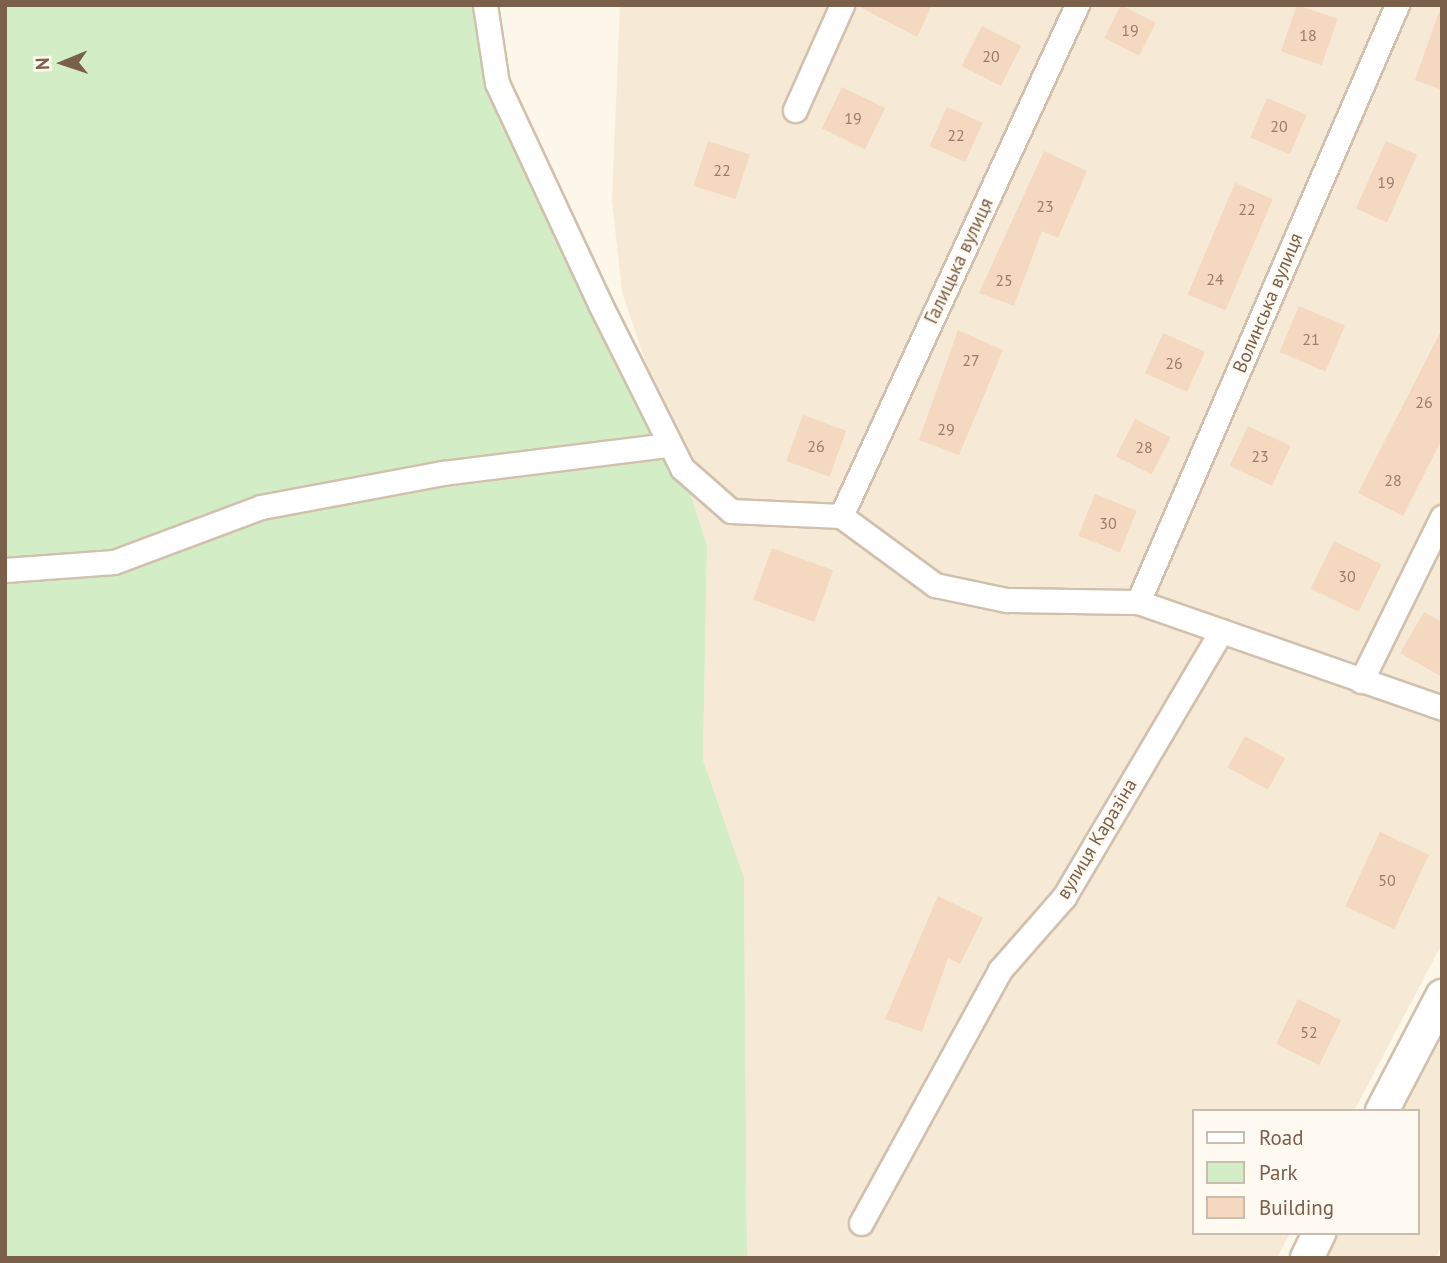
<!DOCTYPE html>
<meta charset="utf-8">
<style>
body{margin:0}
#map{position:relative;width:1447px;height:1263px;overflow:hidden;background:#fdf7e9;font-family:"PT Sans",sans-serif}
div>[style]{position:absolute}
.residential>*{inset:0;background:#f6ead7}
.green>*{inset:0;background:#d3edc6}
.building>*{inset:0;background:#f4d8bf;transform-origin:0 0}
.roads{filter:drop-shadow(2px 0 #d1c0ad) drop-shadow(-2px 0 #d1c0ad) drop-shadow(0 2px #d1c0ad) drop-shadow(0 -2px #d1c0ad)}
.street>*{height:23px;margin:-11.5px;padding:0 11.5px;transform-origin:11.5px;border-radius:11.5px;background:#fff}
.secondary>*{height:32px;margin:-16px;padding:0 16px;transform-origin:16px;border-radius:16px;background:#fff}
span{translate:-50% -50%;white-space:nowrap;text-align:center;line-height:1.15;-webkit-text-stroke:5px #fffaf1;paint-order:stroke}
.number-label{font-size:16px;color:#987d68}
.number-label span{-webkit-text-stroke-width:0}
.street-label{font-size:19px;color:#7a5f4b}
.frame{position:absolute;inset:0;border:7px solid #7a5f4b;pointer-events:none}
.legend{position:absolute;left:1192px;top:1109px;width:228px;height:126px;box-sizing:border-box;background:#fffaf1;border:2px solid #cabcaf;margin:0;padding:9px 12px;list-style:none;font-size:21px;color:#7a5f4b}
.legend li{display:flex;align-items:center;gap:14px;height:35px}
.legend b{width:35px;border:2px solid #cabcaf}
.north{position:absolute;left:28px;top:28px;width:70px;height:70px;-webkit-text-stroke:5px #fffaf1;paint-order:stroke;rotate:268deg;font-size:19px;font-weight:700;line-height:28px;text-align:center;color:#7a5f4b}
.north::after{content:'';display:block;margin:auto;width:24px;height:32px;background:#7a5f4b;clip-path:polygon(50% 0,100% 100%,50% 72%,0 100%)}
</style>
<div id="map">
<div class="residential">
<i style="clip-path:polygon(620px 5px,1442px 5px,1442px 944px,1354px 1111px,1193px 1111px,1193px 1233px,1290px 1233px,1277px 1258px,747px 1258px,744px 879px,703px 761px,707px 546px,622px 292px,612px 201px)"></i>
<i style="clip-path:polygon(1442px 1026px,1442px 1245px,1436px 1258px,1320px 1258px,1333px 1233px,1417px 1233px,1417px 1111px,1397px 1111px)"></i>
</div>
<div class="green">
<i style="clip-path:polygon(5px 5px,485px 5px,497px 83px,682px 468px,707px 546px,703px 760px,744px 878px,747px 1258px,5px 1258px)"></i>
</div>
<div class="building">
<i style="clip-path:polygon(856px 5px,932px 5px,917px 37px)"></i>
<i style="left:1121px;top:5px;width:39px;height:37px;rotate:27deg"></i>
<i style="left:1297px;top:5px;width:43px;height:49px;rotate:19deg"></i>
<i style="clip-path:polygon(1439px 12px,1442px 13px,1442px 90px,1415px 80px)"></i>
<i style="left:982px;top:26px;width:44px;height:45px;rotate:27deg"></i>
<i style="left:842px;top:87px;width:48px;height:46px;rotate:26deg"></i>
<i style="left:1267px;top:98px;width:43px;height:43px;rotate:23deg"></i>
<i style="left:947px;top:107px;width:39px;height:43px;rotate:24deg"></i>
<i style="left:708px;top:141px;width:44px;height:47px;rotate:18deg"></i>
<i style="left:1386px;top:141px;width:34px;height:74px;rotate:24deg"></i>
<i style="clip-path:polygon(1044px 151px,1087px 171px,1058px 238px,1042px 231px,1014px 306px,979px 293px)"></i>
<i style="left:1235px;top:183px;width:41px;height:121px;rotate:23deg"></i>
<i style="left:1299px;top:306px;width:50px;height:50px;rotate:23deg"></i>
<i style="clip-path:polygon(1442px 329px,1442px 439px,1403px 516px,1358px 493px)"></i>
<i style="clip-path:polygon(958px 330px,1003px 350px,959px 455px,919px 440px)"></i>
<i style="left:1163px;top:333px;width:46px;height:44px;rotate:24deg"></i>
<i style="left:803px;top:415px;width:46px;height:49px;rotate:20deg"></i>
<i style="left:1135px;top:419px;width:40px;height:42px;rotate:27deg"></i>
<i style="left:1248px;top:426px;width:47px;height:44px;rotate:25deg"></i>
<i style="left:1095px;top:494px;width:45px;height:45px;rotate:22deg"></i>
<i style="left:1334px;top:541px;width:53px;height:53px;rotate:26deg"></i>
<i style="left:772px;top:548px;width:65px;height:55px;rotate:20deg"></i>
<i style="clip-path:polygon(1424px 612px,1442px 622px,1442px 677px,1400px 653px)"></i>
<i style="left:1245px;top:736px;width:46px;height:36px;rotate:29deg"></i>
<i style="left:1380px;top:832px;width:54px;height:82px;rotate:25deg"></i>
<i style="clip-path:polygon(938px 896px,983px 918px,960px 964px,948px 958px,922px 1032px,885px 1019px)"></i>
<i style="left:1298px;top:999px;width:48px;height:50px;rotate:26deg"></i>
</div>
<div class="roads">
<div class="street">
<i style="left:485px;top:5px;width:79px;rotate:81.3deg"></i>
<i style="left:497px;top:83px;width:246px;rotate:65deg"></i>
<i style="left:601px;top:306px;width:181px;rotate:63.4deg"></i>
<i style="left:682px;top:468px;width:65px;rotate:41.3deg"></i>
<i style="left:731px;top:511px;width:110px;rotate:2.6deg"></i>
<i style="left:841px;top:516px;width:117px;rotate:36.3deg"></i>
<i style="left:935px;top:585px;width:74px;rotate:11.8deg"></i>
<i style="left:1007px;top:600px;width:131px;rotate:0.9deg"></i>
<i style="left:1138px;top:602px;width:322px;rotate:19.2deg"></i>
<i style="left:795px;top:110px;width:115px;rotate:-65.9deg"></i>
<i style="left:841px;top:516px;width:563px;rotate:-65.21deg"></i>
<i style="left:5px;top:570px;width:109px;rotate:-4.2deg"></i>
<i style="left:114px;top:562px;width:157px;rotate:-20.5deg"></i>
<i style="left:261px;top:507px;width:185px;rotate:-10.6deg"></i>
<i style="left:443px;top:473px;width:228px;rotate:-7.1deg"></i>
<i style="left:1138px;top:602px;width:651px;rotate:-66.55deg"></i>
<i style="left:1361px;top:681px;width:183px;rotate:-63.7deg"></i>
<i style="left:861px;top:1223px;width:289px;rotate:-61.2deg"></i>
<i style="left:1000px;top:970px;width:97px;rotate:-48.8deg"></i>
<i style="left:1064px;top:897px;width:309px;rotate:-59.4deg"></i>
</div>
<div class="secondary">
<i style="left:1382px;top:1111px;width:130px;rotate:-62.4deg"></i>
<i style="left:1307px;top:1258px;width:28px;rotate:-64deg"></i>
</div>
</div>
<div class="number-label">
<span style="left:1130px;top:30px">19</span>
<span style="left:1308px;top:35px">18</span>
<span style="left:991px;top:56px">20</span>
<span style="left:853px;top:118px">19</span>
<span style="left:1279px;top:126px">20</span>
<span style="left:956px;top:135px">22</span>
<span style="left:722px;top:170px">22</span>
<span style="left:1386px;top:182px">19</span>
<span style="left:1045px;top:206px">23</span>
<span style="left:1247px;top:209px">22</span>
<span style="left:1215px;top:279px">24</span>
<span style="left:1004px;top:280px">25</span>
<span style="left:1311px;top:339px">21</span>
<span style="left:971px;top:360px">27</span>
<span style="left:1174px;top:363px">26</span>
<span style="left:1424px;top:402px">26</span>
<span style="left:946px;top:429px">29</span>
<span style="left:816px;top:446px">26</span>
<span style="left:1144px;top:447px">28</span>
<span style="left:1260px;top:456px">23</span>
<span style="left:1393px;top:480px">28</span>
<span style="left:1108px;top:523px">30</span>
<span style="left:1347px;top:576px">30</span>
<span style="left:1387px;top:880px">50</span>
<span style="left:1309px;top:1032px">52</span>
</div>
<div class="street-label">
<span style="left:959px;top:261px;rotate:-65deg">Галицька вулиця</span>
<span style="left:1268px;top:303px;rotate:-67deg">Волинська вулиця</span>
<span style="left:1097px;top:839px;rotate:-59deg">вулиця Каразіна</span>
</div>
<div class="frame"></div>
<ul class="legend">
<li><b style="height:9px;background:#fff"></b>Road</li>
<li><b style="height:19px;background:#d3edc6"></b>Park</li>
<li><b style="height:19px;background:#f4d8bf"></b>Building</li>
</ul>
<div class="north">N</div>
</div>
